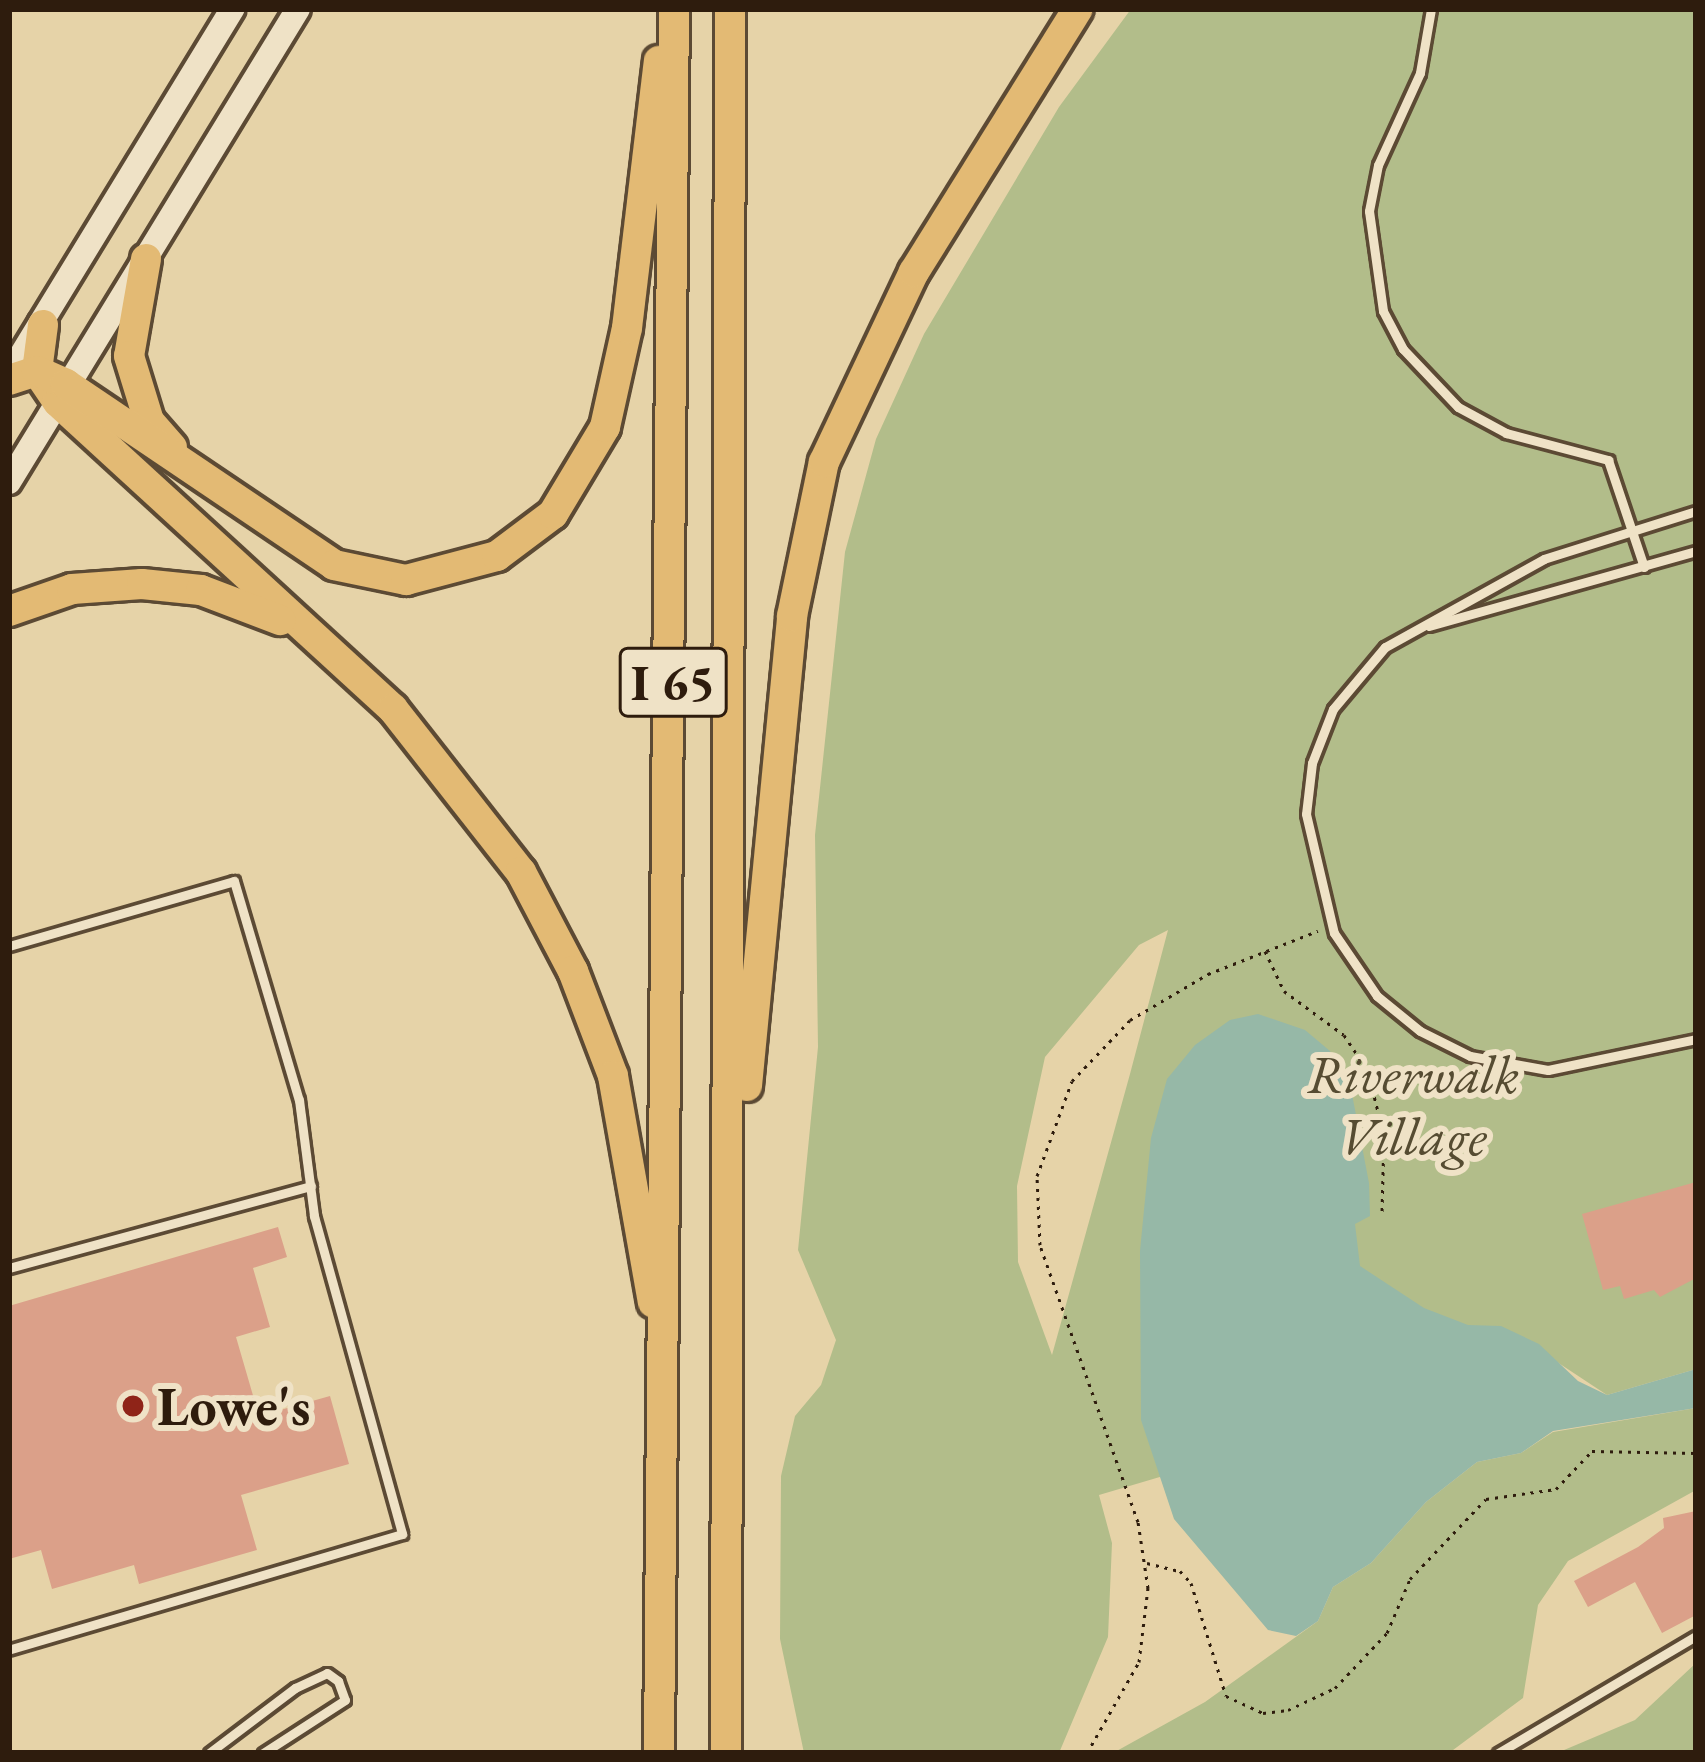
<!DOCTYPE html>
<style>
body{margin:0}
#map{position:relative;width:1705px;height:1762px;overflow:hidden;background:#e6d3a8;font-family:"EB Garamond",serif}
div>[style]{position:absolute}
.green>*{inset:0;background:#b2bd8a}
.water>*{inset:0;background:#96b8a7}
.building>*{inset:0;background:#dba089}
.path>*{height:3px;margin-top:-1.5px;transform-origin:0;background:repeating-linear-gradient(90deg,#2e1c0d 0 3px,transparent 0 9px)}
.roads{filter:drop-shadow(3px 0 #5c4a34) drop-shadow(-3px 0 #5c4a34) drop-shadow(0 3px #5c4a34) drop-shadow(0 -3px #5c4a34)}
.lane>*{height:9px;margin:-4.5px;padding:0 4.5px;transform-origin:4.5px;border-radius:4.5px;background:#efe2c6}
.secondary>*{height:24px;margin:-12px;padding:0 12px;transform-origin:12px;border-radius:12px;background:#efe2c6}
.highway>*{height:30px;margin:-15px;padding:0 15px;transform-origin:15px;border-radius:15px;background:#e3ba74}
.dots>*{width:33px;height:33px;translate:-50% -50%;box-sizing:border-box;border:6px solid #efe2c6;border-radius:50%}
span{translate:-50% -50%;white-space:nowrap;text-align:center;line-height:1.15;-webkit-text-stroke:12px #efe2c6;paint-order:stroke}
.shield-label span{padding:3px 9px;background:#efe2c6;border:3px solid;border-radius:9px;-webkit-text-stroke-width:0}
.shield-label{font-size:51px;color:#2e1c0d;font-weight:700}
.park-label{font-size:54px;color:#564c32;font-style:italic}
.poi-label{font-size:54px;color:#2e1c0d;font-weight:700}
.left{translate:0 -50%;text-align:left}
.frame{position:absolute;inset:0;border:12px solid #2e1c0d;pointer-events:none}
</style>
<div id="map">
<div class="green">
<i style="clip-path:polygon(evenodd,1131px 9px,1696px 9px,1696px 1369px,1607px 1395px,1554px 1360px,1099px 1495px,1112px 1543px,1108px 1637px,1059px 1753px,804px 1753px,780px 1639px,781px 1476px,795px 1416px,821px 1385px,836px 1340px,798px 1250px,818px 1047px,815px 835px,845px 552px,876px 439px,924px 334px,1059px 107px,1131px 9px,1168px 930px,1130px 1074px,1052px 1355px,1018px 1262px,1017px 1186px,1045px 1057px,1139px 945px,1168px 930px)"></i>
<i style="clip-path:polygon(1696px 1408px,1696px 1490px,1568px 1561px,1538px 1605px,1523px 1698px,1449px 1753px,1113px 1753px,1205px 1702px,1318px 1621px,1333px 1587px,1371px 1563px,1426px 1502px,1477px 1462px,1521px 1453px,1553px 1432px)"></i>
<i style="clip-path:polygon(1696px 1663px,1694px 1753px,1557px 1753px,1635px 1720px)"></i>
</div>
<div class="water">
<i style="clip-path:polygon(1258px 1014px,1305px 1030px,1330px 1051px,1351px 1089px,1369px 1183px,1370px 1216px,1355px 1224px,1360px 1266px,1424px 1308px,1468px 1325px,1501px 1326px,1539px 1344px,1578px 1381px,1607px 1395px,1696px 1369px,1696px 1408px,1553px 1431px,1521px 1453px,1477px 1462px,1426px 1502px,1371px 1563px,1333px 1587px,1318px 1621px,1296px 1636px,1268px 1630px,1174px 1519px,1141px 1420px,1140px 1251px,1151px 1138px,1167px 1079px,1195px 1045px,1230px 1020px)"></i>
</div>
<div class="building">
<i style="clip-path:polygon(1696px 1182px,1696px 1278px,1660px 1297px,1654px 1290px,1624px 1299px,1620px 1286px,1603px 1290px,1582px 1214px)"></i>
<i style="clip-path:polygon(278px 1227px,287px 1257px,253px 1268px,270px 1327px,236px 1337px,259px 1416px,330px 1396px,349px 1464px,241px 1495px,257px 1550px,139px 1584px,134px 1565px,52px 1589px,41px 1550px,9px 1559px,9px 1306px)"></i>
<i style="clip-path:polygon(1696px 1511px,1696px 1615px,1662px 1633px,1635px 1582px,1588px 1607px,1574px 1581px,1638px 1547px,1664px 1528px,1663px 1518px)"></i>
</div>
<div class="path">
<i style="left:1265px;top:951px;width:44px;rotate:64.6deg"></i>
<i style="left:1284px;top:991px;width:74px;rotate:36.3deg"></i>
<i style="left:1344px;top:1035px;width:43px;rotate:56.3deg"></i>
<i style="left:1368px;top:1071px;width:67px;rotate:76.2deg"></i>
<i style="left:1384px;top:1136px;width:79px;rotate:91.5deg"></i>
<i style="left:1147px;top:1563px;width:34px;rotate:14deg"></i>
<i style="left:1180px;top:1571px;width:16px;rotate:47deg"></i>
<i style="left:1191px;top:1583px;width:118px;rotate:72.8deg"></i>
<i style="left:1226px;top:1696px;width:41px;rotate:24.7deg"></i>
<i style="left:1263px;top:1713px;width:25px;rotate:-7deg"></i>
<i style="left:1288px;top:1710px;width:52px;rotate:-25.1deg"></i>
<i style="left:1335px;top:1688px;width:76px;rotate:-46.6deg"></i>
<i style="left:1387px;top:1633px;width:59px;rotate:-66.9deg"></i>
<i style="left:1410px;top:1579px;width:110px;rotate:-46.5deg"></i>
<i style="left:1486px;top:1499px;width:71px;rotate:-8.1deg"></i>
<i style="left:1556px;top:1489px;width:52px;rotate:-46.5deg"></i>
<i style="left:1592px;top:1451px;width:104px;rotate:1.1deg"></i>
<i style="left:1087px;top:1753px;width:105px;rotate:-60.3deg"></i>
<i style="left:1139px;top:1662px;width:75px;rotate:-83.1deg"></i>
<i style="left:1148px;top:1588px;width:67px;rotate:-98.6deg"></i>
<i style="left:1138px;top:1522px;width:294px;rotate:-109.5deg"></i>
<i style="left:1040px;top:1245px;width:69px;rotate:-92.5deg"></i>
<i style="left:1037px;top:1176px;width:101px;rotate:-69.8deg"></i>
<i style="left:1072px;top:1081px;width:84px;rotate:-46.4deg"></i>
<i style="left:1130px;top:1020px;width:91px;rotate:-30.5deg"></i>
<i style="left:1208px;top:974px;width:118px;rotate:-21.4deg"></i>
</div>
<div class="roads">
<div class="lane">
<i style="left:1431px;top:9px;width:65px;rotate:99.8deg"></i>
<i style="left:1420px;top:73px;width:101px;rotate:114.5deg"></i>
<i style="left:1378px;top:165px;width:47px;rotate:101.1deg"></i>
<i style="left:1369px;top:211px;width:101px;rotate:82deg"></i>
<i style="left:1383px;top:311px;width:43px;rotate:62.2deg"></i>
<i style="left:1403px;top:349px;width:80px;rotate:46.5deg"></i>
<i style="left:1458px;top:407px;width:55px;rotate:28.4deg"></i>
<i style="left:1506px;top:433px;width:106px;rotate:14.8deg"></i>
<i style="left:1608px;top:460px;width:113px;rotate:71.4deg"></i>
<i style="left:1696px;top:511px;width:159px;rotate:162.5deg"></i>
<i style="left:1544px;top:559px;width:182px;rotate:151deg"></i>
<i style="left:1385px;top:647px;width:81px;rotate:130deg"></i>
<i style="left:1333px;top:709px;width:58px;rotate:111.3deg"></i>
<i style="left:1312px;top:763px;width:51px;rotate:96.7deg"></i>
<i style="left:1306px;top:814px;width:122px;rotate:76.8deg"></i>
<i style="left:1334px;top:933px;width:76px;rotate:55.7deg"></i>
<i style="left:1377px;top:996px;width:55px;rotate:39.1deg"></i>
<i style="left:1420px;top:1031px;width:56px;rotate:26.6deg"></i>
<i style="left:1470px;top:1056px;width:79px;rotate:10.2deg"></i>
<i style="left:1548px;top:1070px;width:151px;rotate:-11.8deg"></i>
<i style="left:1429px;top:626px;width:277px;rotate:-15.7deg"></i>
<i style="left:9px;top:946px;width:234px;rotate:-16.1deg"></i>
<i style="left:234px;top:881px;width:228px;rotate:73.5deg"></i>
<i style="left:299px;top:1100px;width:117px;rotate:82.6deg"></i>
<i style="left:314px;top:1216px;width:330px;rotate:74.5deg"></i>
<i style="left:402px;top:1534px;width:410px;rotate:163.6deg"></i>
<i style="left:9px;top:1268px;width:313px;rotate:-15.2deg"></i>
<i style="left:209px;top:1753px;width:108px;rotate:-37.1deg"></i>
<i style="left:295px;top:1688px;width:35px;rotate:-25deg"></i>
<i style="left:327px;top:1673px;width:14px;rotate:36deg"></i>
<i style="left:338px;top:1681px;width:20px;rotate:70deg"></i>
<i style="left:345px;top:1700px;width:98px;rotate:147.1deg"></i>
<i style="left:1498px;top:1753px;width:230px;rotate:-30.6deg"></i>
</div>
<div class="secondary">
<i style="left:9px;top:375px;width:429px;rotate:-58.6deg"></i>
<i style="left:9px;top:482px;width:554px;rotate:-58.58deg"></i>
</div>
<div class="highway">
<i style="left:146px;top:259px;width:98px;rotate:99.9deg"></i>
<i style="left:129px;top:356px;width:68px;rotate:72.9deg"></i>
<i style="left:149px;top:421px;width:35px;rotate:49deg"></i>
<i style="left:43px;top:325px;width:46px;rotate:97.4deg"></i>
<i style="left:37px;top:371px;width:37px;rotate:56deg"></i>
<i style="left:58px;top:402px;width:454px;rotate:42.5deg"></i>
<i style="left:393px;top:709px;width:207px;rotate:51.9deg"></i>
<i style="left:521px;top:872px;width:112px;rotate:62.3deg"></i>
<i style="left:573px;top:971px;width:112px;rotate:69.1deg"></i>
<i style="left:613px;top:1076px;width:230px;rotate:80deg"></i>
<i style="left:9px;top:380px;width:29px;rotate:-18deg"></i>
<i style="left:37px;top:371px;width:32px;rotate:24deg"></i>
<i style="left:66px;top:384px;width:323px;rotate:34deg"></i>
<i style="left:334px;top:565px;width:74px;rotate:11.8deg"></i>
<i style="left:406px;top:580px;width:94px;rotate:-14.8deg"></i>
<i style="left:497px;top:556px;width:70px;rotate:-36.9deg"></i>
<i style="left:553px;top:514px;width:101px;rotate:-59.1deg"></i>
<i style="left:605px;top:427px;width:101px;rotate:-77.5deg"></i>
<i style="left:627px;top:328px;width:269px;rotate:-83.2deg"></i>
<i style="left:9px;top:611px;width:67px;rotate:-19.2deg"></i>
<i style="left:72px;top:589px;width:70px;rotate:-4.1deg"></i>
<i style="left:142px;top:584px;width:59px;rotate:5.8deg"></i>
<i style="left:201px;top:590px;width:85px;rotate:20.8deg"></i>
<i style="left:747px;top:1086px;width:472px;rotate:-84.5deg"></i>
<i style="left:792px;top:616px;width:157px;rotate:-78.3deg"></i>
<i style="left:824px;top:462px;width:210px;rotate:-64.7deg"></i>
<i style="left:914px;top:272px;width:310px;rotate:-58.1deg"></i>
<i style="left:659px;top:1753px;width:1744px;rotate:-89.51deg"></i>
<i style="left:726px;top:1753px;width:1744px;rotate:-89.87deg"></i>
</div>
</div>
<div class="dots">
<i style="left:133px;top:1406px;background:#8f2418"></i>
</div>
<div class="shield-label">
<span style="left:673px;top:682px">I 65</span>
</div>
<div class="park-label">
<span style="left:1413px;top:1105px">Riverwalk<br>Village</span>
</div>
<div class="poi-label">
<span class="left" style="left:157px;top:1406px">Lowe's</span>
</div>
<div class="frame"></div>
</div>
